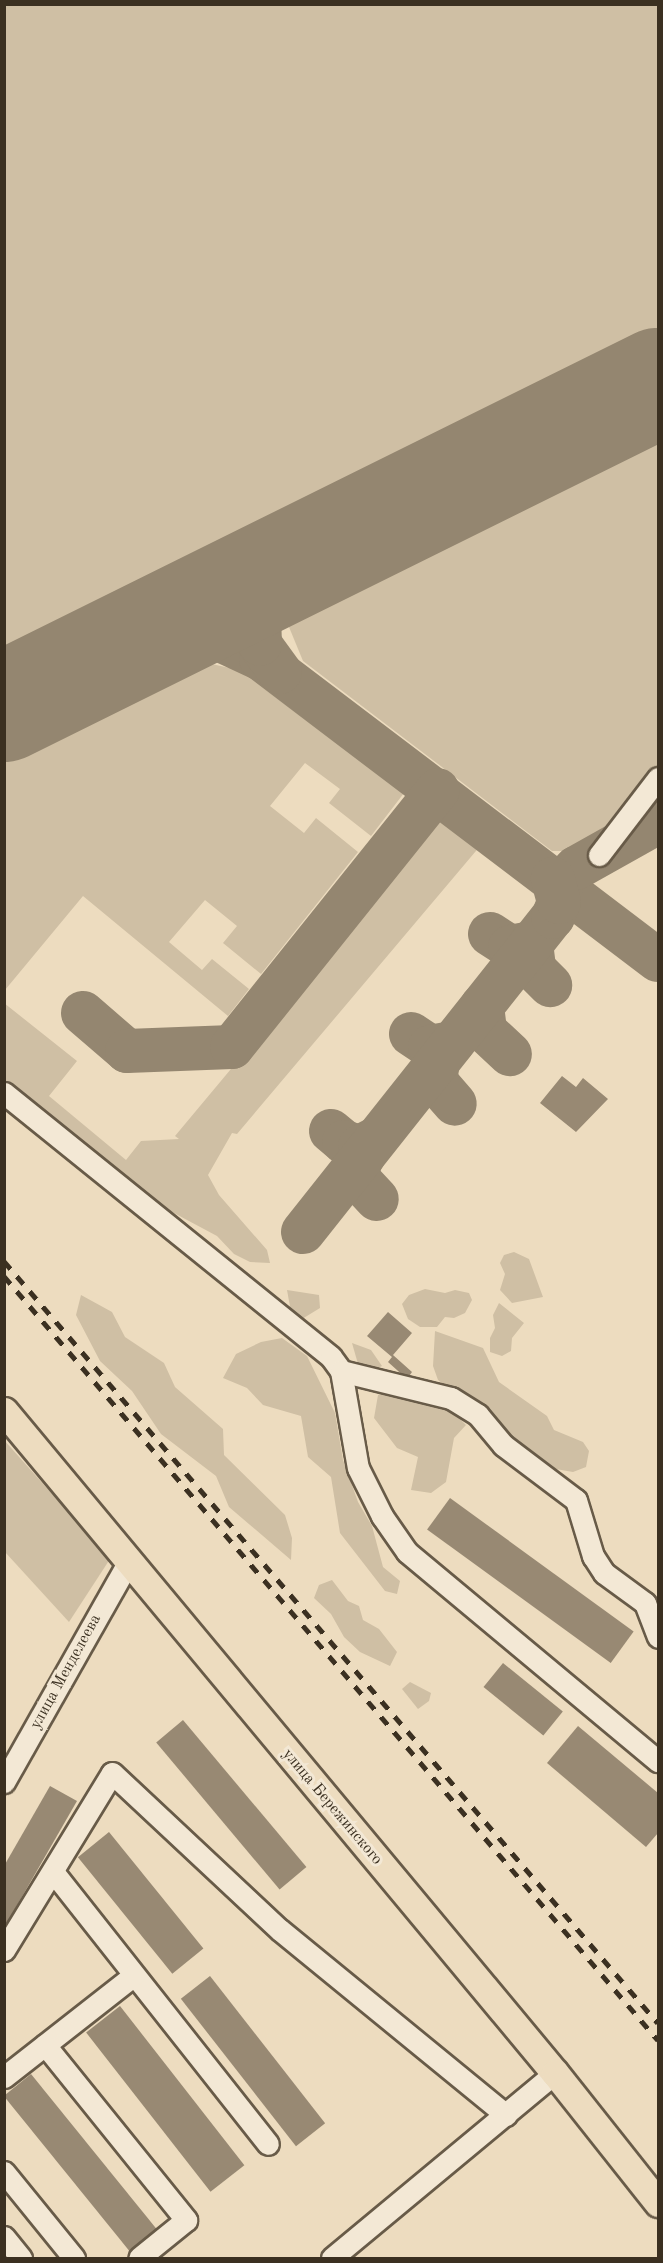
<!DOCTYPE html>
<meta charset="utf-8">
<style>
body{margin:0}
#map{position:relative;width:663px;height:2263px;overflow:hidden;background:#eddcbf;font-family:"Old Standard TT",serif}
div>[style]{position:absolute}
.green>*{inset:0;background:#cfbfa4}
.taxiway>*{height:44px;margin:-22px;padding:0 22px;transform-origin:22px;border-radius:22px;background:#948670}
.runway>*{height:110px;margin:-55px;padding:0 55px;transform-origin:55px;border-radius:55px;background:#948670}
.building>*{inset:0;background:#988973;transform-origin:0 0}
.roads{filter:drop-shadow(2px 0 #685b48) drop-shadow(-2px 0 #685b48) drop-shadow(0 2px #685b48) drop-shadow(0 -2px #685b48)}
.minor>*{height:21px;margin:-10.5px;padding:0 10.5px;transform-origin:10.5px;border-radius:10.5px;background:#f3e8d5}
.major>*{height:27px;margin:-13.5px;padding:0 13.5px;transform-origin:13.5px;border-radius:13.5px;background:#eddcbf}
.rail>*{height:4.5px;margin-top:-2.25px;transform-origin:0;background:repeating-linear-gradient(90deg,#3b3021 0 10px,transparent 0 20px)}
span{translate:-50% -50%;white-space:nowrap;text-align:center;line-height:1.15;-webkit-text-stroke:6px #f3e8d5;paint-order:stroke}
.street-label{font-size:16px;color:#3b3021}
.frame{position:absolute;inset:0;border:6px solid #3b3021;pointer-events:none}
</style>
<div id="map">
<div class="green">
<i style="clip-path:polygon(5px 4px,658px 5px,658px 339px,5px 662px)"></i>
<i style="clip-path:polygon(658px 431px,658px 773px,614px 833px,579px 851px,552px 851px,303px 661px,289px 627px,301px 606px)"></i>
<i style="clip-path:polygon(198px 661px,239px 670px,404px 793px,371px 836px,329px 803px,340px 789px,305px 763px,270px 806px,304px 833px,316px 818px,358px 852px,261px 974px,223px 943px,237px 926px,205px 900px,169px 942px,202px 970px,212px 959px,249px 989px,228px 1016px,83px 896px,5px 990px,5px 752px)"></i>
<i style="clip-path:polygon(442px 816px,481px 845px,237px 1134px,232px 1133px,208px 1175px,219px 1195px,267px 1250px,270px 1263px,250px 1262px,234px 1254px,217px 1236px,159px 1205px,5px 1083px,4px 1003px,77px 1061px,49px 1096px,126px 1160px,141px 1141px,179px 1139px,175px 1136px)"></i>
<i style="clip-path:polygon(514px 1252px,529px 1259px,543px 1297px,512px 1303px,500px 1290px,505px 1274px,500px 1263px,504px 1255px)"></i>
<i style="clip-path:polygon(425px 1289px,445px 1293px,455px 1290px,469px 1293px,472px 1300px,465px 1313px,454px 1318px,445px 1317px,437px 1327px,420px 1327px,408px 1319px,402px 1304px,409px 1295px)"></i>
<i style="clip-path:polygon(287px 1290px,319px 1295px,320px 1308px,302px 1319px,291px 1312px)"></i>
<i style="clip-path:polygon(81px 1295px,112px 1312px,125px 1337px,164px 1363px,175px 1387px,223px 1429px,224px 1455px,285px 1515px,292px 1538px,291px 1560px,229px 1507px,216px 1476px,161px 1434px,132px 1391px,100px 1361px,76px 1315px)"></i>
<i style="clip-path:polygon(499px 1303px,524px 1323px,512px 1338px,511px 1351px,502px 1356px,490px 1352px,490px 1338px,495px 1328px,493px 1315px)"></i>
<i style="clip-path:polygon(435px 1331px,483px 1348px,499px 1382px,547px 1416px,554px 1430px,583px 1442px,589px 1451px,586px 1467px,573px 1472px,550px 1468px,438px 1380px,433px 1366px)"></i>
<i style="clip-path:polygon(282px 1338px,307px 1356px,335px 1413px,343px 1460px,358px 1502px,372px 1526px,383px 1567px,400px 1581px,397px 1594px,385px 1591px,340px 1533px,331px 1477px,308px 1457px,301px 1416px,263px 1405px,247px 1388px,223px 1378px,236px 1354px,261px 1342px)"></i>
<i style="clip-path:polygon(352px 1343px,371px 1350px,382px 1366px,372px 1371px,358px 1364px)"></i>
<i style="clip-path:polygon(397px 1389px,452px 1411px,466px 1425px,454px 1438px,446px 1482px,431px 1493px,411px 1490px,418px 1457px,397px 1448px,374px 1418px,378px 1395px)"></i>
<i style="clip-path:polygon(4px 1440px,110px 1559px,69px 1622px,5px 1552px)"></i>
<i style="clip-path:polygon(332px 1580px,348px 1601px,359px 1606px,363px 1620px,379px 1629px,397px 1652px,390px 1666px,360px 1652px,344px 1637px,331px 1614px,314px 1598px,319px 1585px)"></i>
<i style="clip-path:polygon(410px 1682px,431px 1693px,429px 1701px,418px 1709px,402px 1689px)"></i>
</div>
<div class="taxiway">
<i style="left:165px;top:627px;width:48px;rotate:10.8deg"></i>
<i style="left:212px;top:636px;width:54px;rotate:25.1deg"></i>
<i style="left:261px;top:659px;width:498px;rotate:37.2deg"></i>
<i style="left:280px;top:672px;width:34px;rotate:-126deg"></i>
<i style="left:260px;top:644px;width:29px;rotate:-92deg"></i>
<i style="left:259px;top:615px;width:35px;rotate:-68deg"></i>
<i style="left:272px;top:583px;width:23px;rotate:-47deg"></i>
<i style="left:560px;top:884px;width:23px;rotate:-45deg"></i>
<i style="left:576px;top:868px;width:94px;rotate:-29.3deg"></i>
<i style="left:490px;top:934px;width:24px;rotate:33deg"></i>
<i style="left:510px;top:947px;width:21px;rotate:-11deg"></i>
<i style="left:531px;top:943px;width:26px;rotate:83deg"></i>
<i style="left:534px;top:969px;width:23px;rotate:45deg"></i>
<i style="left:482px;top:1006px;width:25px;rotate:83deg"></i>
<i style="left:485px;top:1031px;width:34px;rotate:43deg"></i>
<i style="left:83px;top:1013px;width:58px;rotate:40.8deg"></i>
<i style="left:127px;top:1051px;width:105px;rotate:-2.2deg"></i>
<i style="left:232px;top:1047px;width:329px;rotate:-51.3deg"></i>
<i style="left:411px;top:1034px;width:23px;rotate:34deg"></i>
<i style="left:430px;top:1047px;width:23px;rotate:-10deg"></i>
<i style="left:438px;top:1062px;width:19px;rotate:99deg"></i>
<i style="left:435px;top:1081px;width:30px;rotate:49deg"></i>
<i style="left:331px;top:1131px;width:17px;rotate:40deg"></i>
<i style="left:344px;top:1142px;width:17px;rotate:17deg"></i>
<i style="left:360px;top:1147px;width:19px;rotate:-28deg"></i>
<i style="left:364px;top:1155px;width:13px;rotate:119deg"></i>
<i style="left:358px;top:1166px;width:14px;rotate:86deg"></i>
<i style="left:359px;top:1180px;width:26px;rotate:47deg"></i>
<i style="left:303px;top:1232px;width:402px;rotate:-51.6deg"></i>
<i style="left:553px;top:917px;width:16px;rotate:-68deg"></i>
<i style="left:559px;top:902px;width:24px;rotate:-105deg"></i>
</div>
<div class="runway">
<i style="left:4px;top:707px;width:730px;rotate:-26.35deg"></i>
</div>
<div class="building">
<i style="clip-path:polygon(562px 1076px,576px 1087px,583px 1078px,608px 1099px,576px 1132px,540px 1103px)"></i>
<i style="clip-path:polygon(388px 1312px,412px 1333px,393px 1355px,412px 1372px,407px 1379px,388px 1362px,392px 1357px,367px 1336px)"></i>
<i style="left:450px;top:1498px;width:227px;height:39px;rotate:36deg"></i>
<i style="left:503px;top:1663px;width:77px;height:31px;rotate:39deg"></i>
<i style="left:183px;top:1720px;width:192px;height:35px;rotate:50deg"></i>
<i style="clip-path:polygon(578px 1726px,658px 1793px,658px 1833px,646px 1847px,547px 1763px)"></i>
<i style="clip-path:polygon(50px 1786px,77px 1801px,4px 1928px,4px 1866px)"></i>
<i style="left:109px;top:1832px;width:150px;height:40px;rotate:51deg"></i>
<i style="left:210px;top:1976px;width:187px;height:37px;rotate:52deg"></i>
<i style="left:120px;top:2006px;width:202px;height:43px;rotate:52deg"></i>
<i style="left:31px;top:2074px;width:206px;height:35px;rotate:51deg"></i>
</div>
<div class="roads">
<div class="minor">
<i style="left:599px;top:855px;width:97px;rotate:-52.5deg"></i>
<i style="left:4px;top:1093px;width:420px;rotate:38.9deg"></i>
<i style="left:331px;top:1357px;width:17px;rotate:54deg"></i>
<i style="left:341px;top:1371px;width:113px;rotate:13.8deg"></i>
<i style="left:451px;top:1398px;width:32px;rotate:32deg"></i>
<i style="left:478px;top:1415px;width:39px;rotate:50deg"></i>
<i style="left:503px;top:1445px;width:91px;rotate:37deg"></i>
<i style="left:576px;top:1500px;width:59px;rotate:73.1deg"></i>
<i style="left:593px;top:1556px;width:20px;rotate:57deg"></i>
<i style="left:604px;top:1573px;width:51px;rotate:36.2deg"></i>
<i style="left:645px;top:1603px;width:36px;rotate:69deg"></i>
<i style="left:341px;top:1371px;width:98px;rotate:80.1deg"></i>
<i style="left:358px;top:1468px;width:54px;rotate:63.4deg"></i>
<i style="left:382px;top:1516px;width:44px;rotate:55.2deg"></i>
<i style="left:407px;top:1552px;width:327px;rotate:39.8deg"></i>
<i style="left:4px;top:1782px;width:252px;rotate:-60.5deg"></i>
<i style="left:54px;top:1873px;width:345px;rotate:51.7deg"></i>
<i style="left:4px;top:1950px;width:207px;rotate:-58.6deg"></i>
<i style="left:112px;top:1773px;width:230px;rotate:43.1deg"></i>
<i style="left:280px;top:1930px;width:292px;rotate:39.3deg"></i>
<i style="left:45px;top:2045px;width:225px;rotate:51.1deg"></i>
<i style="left:186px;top:2220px;width:60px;rotate:141deg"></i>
<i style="left:4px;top:2077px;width:165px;rotate:-38.1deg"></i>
<i style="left:4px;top:2172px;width:111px;rotate:50.9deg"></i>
<i style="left:4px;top:2237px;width:27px;rotate:51deg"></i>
<i style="left:332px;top:2258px;width:290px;rotate:-39.7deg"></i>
</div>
<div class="major">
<i style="left:4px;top:1411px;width:861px;rotate:50.23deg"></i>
<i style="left:555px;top:2073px;width:166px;rotate:51.6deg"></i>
</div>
</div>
<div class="rail">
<i style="left:4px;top:1261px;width:1004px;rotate:49.36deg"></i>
<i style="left:4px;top:1276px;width:1006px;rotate:49.44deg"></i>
</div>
<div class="street-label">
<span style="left:66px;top:1672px;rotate:-61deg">улица Менделеева</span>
<span style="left:332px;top:1807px;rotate:50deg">улица Бережинского</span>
</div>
<div class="frame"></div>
</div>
